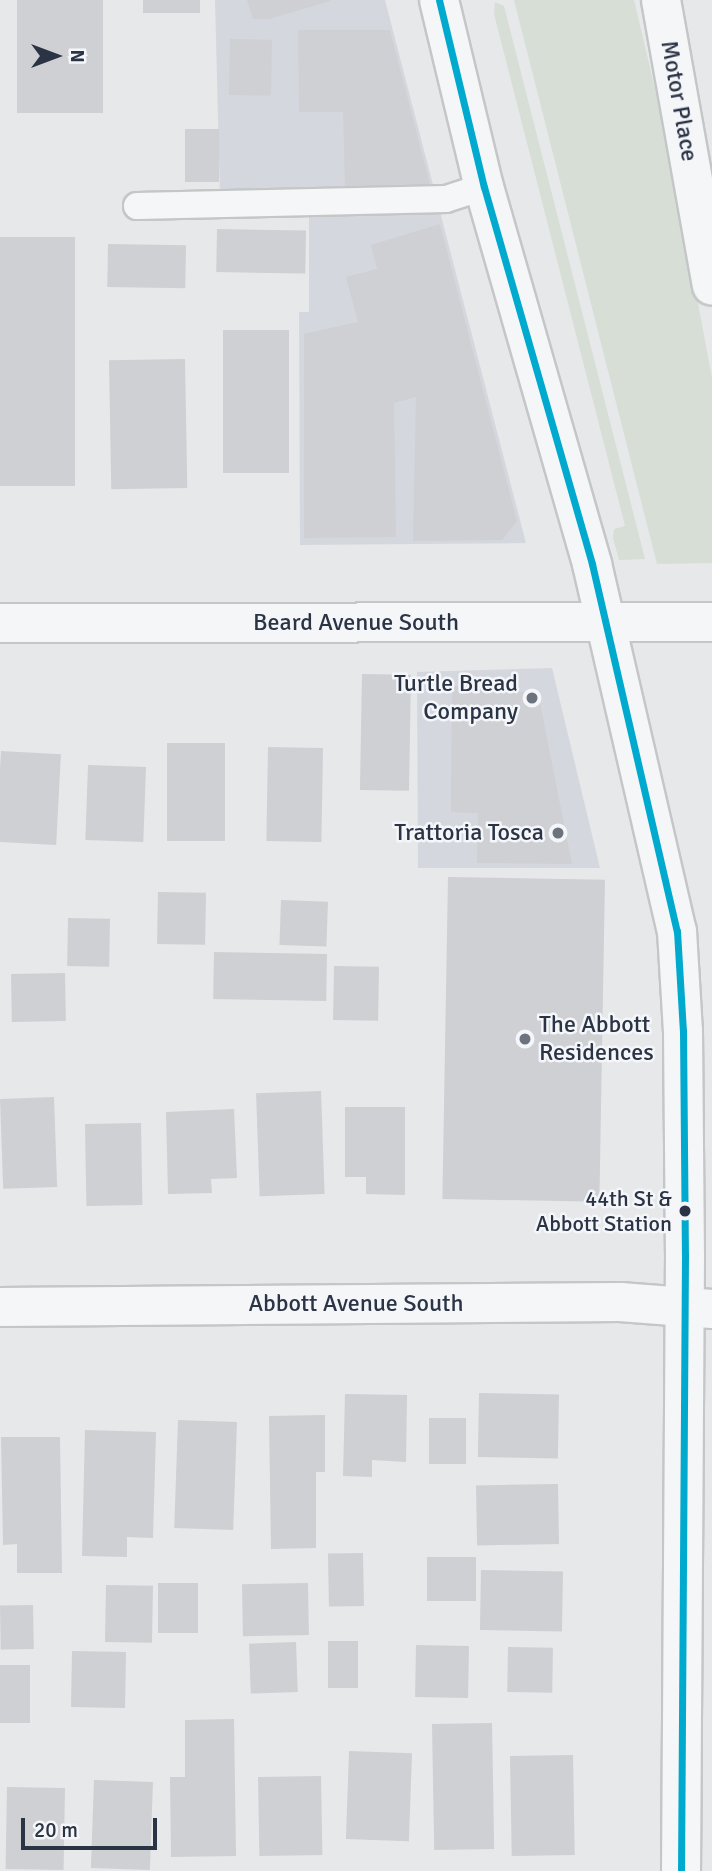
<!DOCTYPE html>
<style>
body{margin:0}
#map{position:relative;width:712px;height:1871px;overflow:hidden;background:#e6e8ea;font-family:Signika,sans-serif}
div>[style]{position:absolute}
.built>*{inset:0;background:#d4d7dd}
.green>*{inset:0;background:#d6ded6}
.building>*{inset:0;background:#ced0d3;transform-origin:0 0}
.roads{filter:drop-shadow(2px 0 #c4c6c8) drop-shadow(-2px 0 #c4c6c8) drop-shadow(0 2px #c4c6c8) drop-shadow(0 -2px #c4c6c8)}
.service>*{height:26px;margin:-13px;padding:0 13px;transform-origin:13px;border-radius:13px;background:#f5f6f7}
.minor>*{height:38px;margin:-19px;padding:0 19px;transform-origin:19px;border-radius:19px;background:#f5f6f7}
.tertiary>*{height:38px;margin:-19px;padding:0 19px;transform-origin:19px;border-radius:19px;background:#f5f6f7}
.bus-1>*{height:7px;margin:-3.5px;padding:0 3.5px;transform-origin:3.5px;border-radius:3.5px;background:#00a9ce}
.dots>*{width:19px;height:19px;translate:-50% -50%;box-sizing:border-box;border:4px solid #f4f6f9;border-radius:50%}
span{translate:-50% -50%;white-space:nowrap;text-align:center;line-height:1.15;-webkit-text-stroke:5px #f4f6f9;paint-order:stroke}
.bus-label{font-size:22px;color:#2b3445}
.right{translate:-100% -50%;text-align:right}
.street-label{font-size:24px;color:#2b3445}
.poi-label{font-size:24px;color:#2b3445}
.left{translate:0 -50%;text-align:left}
.north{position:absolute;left:21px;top:21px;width:70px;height:70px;-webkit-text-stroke:5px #f4f6f9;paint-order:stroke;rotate:90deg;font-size:19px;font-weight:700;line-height:28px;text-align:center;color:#2b3445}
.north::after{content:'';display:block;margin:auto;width:24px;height:32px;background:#2b3445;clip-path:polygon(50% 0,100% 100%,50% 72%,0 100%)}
.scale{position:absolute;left:21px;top:1818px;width:136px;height:32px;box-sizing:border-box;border:4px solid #2b3445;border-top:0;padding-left:9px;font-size:21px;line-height:24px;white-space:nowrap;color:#2b3445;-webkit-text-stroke:5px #f4f6f9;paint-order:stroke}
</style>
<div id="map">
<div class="built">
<i style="clip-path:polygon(215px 0,385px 0,526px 543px,300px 545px,299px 312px,309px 312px,309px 195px,220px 196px)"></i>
<i style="clip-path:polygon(552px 668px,600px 868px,418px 868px,417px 672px)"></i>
</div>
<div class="green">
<i style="clip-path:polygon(514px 0,634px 0,669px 148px,712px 378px,712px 563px,657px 564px)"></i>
<i style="clip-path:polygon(495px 2px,504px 6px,645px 559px,619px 560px,613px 538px,614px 529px,625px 526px,494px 14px)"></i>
</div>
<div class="building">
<i style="left:17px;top:0;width:86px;height:113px"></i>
<i style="left:143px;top:0;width:57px;height:13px"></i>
<i style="clip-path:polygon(247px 0,330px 0,330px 1px,269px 19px,253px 19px)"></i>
<i style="clip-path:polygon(298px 30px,390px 30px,430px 184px,345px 186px,343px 112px,299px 112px)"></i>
<i style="left:230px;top:39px;width:42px;height:56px;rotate:1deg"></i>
<i style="left:185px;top:129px;width:34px;height:53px"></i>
<i style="clip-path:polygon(440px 224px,517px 521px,502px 540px,413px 541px,416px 397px,394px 403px,396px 537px,304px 538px,304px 334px,358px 322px,346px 277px,377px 269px,371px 245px)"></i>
<i style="left:217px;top:229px;width:89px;height:43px;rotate:1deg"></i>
<i style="left:0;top:237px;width:75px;height:249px"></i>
<i style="left:108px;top:244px;width:78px;height:43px;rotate:1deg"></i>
<i style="left:289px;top:330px;width:143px;height:66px;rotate:90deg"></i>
<i style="left:185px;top:359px;width:129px;height:76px;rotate:89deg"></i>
<i style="left:362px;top:674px;width:49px;height:116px;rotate:1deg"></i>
<i style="clip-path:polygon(452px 686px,538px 693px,572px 864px,477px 863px,478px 813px,451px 812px)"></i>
<i style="left:167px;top:743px;width:58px;height:98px"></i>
<i style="left:268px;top:747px;width:55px;height:94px;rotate:1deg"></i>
<i style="left:1px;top:751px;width:60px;height:91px;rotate:3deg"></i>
<i style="left:88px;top:765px;width:58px;height:75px;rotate:2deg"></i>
<i style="left:448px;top:877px;width:157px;height:322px;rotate:1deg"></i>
<i style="left:158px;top:892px;width:48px;height:52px;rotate:1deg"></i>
<i style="left:281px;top:900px;width:47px;height:45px;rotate:2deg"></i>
<i style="left:68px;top:918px;width:42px;height:48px;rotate:1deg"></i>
<i style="left:214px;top:952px;width:113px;height:47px;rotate:1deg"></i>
<i style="left:334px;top:966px;width:45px;height:54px;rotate:1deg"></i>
<i style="left:65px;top:973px;width:48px;height:54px;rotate:89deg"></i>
<i style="left:321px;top:1091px;width:103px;height:65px;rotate:88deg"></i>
<i style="left:54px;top:1097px;width:90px;height:54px;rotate:88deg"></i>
<i style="clip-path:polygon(345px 1107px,405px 1107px,405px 1195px,366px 1194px,366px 1177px,345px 1177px)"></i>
<i style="clip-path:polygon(234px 1109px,237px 1178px,211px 1179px,212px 1193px,168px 1194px,166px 1112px)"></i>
<i style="left:141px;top:1123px;width:82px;height:56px;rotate:89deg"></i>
<i style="left:479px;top:1393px;width:80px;height:64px;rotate:1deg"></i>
<i style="clip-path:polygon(345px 1394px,407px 1395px,406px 1462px,372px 1460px,372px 1477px,343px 1476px)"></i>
<i style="clip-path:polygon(325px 1415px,325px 1472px,316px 1472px,316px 1548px,271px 1549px,269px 1416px)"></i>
<i style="left:429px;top:1418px;width:37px;height:46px"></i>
<i style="left:178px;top:1420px;width:59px;height:108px;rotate:2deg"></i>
<i style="clip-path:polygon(85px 1430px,156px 1432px,153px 1538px,127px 1537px,127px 1557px,82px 1556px)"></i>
<i style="clip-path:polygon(1px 1437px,60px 1437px,62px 1573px,17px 1573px,17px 1544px,3px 1545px)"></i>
<i style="left:558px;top:1484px;width:60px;height:82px;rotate:89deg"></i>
<i style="left:363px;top:1553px;width:53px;height:35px;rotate:89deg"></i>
<i style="left:427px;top:1557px;width:49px;height:44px"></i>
<i style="left:481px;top:1570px;width:82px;height:60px;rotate:1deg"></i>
<i style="left:158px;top:1583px;width:40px;height:50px"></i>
<i style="left:308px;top:1583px;width:52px;height:66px;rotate:89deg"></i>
<i style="left:106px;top:1585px;width:47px;height:57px;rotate:1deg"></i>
<i style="left:33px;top:1605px;width:44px;height:33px;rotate:89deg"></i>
<i style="left:328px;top:1641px;width:30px;height:47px"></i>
<i style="left:296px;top:1642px;width:50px;height:47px;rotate:88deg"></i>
<i style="left:416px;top:1645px;width:53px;height:52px;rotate:1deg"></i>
<i style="left:508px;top:1647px;width:45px;height:45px;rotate:1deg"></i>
<i style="left:72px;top:1651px;width:54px;height:56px;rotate:1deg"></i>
<i style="left:0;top:1665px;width:30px;height:58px"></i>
<i style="clip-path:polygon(234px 1719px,236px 1856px,171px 1857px,170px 1777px,185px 1777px,185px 1720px)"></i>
<i style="left:492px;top:1723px;width:126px;height:60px;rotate:89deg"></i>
<i style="left:349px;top:1751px;width:63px;height:88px;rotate:2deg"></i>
<i style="left:573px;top:1755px;width:100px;height:63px;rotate:89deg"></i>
<i style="left:321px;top:1776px;width:79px;height:63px;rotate:89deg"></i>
<i style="left:94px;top:1780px;width:59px;height:88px;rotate:2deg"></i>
<i style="left:7px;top:1787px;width:58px;height:82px;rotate:1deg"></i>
</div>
<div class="roads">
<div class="service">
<i style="left:137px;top:206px;width:309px;rotate:-1.3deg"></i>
<i style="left:446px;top:199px;width:40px;rotate:-18deg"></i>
</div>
<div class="minor">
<i style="left:661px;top:0;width:290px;rotate:79.9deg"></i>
<i style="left:0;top:623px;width:712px;rotate:-0.08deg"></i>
<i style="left:0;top:1307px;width:620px;rotate:-0.46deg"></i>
<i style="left:620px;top:1302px;width:92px;rotate:4.4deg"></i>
</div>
<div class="tertiary">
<i style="left:439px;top:0;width:192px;rotate:76.5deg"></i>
<i style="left:484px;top:187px;width:392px;rotate:74deg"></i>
<i style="left:592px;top:564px;width:377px;rotate:77deg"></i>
<i style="left:677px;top:931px;width:100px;rotate:86.6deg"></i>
<i style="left:683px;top:1031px;width:224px;rotate:89.5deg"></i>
<i style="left:685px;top:1255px;width:616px;rotate:90.37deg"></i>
</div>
</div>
<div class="bus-1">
<i style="left:439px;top:0;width:192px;rotate:76.5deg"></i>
<i style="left:484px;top:187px;width:392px;rotate:74deg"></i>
<i style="left:592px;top:564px;width:377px;rotate:77deg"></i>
<i style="left:677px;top:931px;width:100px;rotate:86.6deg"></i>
<i style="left:683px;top:1031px;width:224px;rotate:89.5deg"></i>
<i style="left:685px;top:1255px;width:616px;rotate:90.37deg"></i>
</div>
<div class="dots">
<i style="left:532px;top:698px;background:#6c737f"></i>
<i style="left:558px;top:833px;background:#6c737f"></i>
<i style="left:525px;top:1039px;background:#6c737f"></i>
<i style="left:685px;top:1211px;background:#2b3445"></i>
</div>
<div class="bus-label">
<span class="right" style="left:672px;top:1211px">44th St &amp;<br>Abbott Station</span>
</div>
<div class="street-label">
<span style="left:679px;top:101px;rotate:80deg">Motor Place</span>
<span style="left:356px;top:623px">Beard Avenue South</span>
<span style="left:356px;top:1304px">Abbott Avenue South</span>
</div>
<div class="poi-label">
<span class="right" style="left:518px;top:698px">Turtle Bread<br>Company</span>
<span class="right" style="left:544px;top:833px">Trattoria Tosca</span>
<span class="left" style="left:539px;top:1039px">The Abbott<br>Residences</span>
</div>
<div class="north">N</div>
<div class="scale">20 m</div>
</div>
